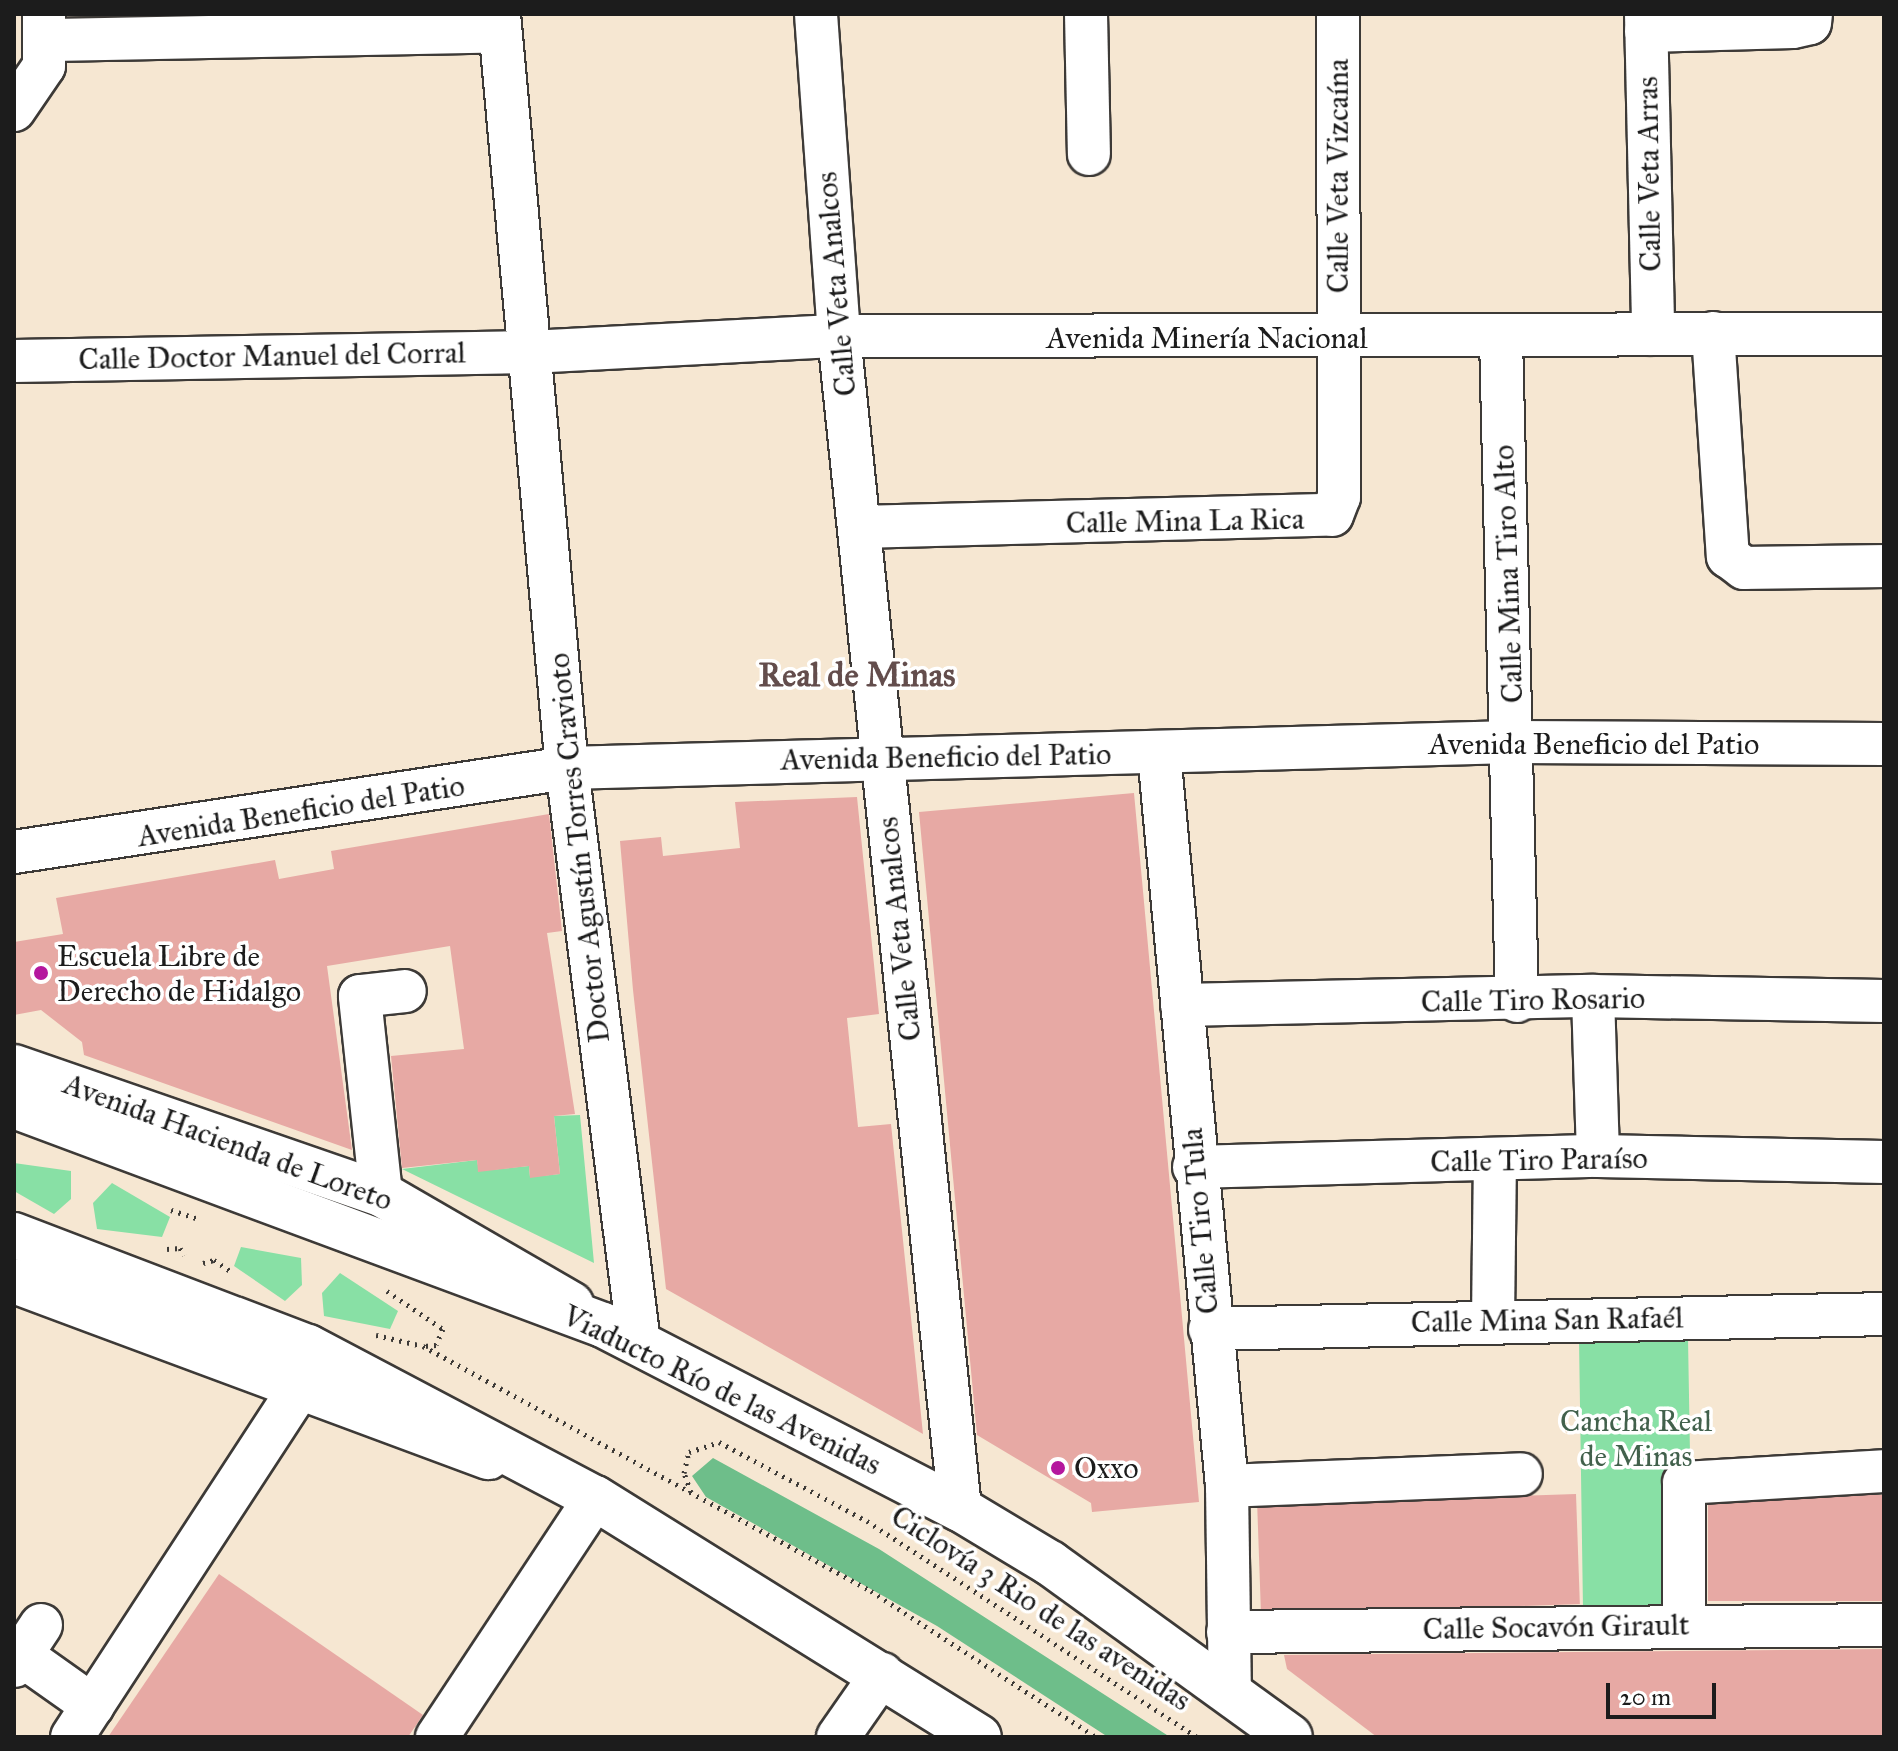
<!DOCTYPE html>
<meta charset="utf-8">
<style>
body{margin:0}
#map{position:relative;width:1898px;height:1751px;overflow:hidden;background:#f6e7d2;font-family:"IM FELL Great Primer",serif}
div>[style]{position:absolute}
.green>*{inset:0;background:#88e0a5}
.forest>*{inset:0;background:#6ebe8a}
.building>*{inset:0;background:#e7a9a4;transform-origin:0 0}
.path>*{height:5px;margin-top:-2.5px;transform-origin:0;background:repeating-linear-gradient(90deg,#3d3a37 0 2px,transparent 0 8px)}
.roads{filter:drop-shadow(2px 0 #3d3a37) drop-shadow(-2px 0 #3d3a37) drop-shadow(0 2px #3d3a37) drop-shadow(0 -2px #3d3a37)}
.minor>*{height:42px;margin:-21px;padding:0 21px;transform-origin:21px;border-radius:21px;background:#fff}
.tertiary>*{height:44px;margin:-22px;padding:0 22px;transform-origin:22px;border-radius:22px;background:#fff}
.secondary>*{height:44px;margin:-22px;padding:0 22px;transform-origin:22px;border-radius:22px;background:#fff}
.dots>*{width:22px;height:22px;translate:-50% -50%;box-sizing:border-box;border:4px solid #fff;border-radius:50%}
span{translate:-50% -50%;white-space:nowrap;text-align:center;line-height:1.15;-webkit-text-stroke:7px #fff;paint-order:stroke}
.street-label{font-size:30px;color:#1c1c1c}
.poi-label{font-size:30px;color:#1c1c1c}
.left{translate:0 -50%;text-align:left}
.park-label{font-size:30px;color:#42614c}
.quarter-label{font-size:34px;color:#634d4c;font-weight:700}
.frame{position:absolute;inset:0;border:16px solid #1c1c1c;pointer-events:none}
.scale{position:absolute;left:1606px;top:1683px;width:110px;height:36px;box-sizing:border-box;border:4px solid #1c1c1c;border-top:0;padding-left:10px;font-size:24px;line-height:28px;white-space:nowrap;color:#1c1c1c;-webkit-text-stroke:6px #fff;paint-order:stroke}
</style>
<div id="map">
<div class="green">
<i style="clip-path:polygon(580px 1115px,594px 1263px,402px 1169px,477px 1160px,479px 1171px,529px 1166px,530px 1177px,560px 1174px,554px 1116px)"></i>
<i style="clip-path:polygon(14px 1163px,71px 1171px,71px 1199px,54px 1214px,14px 1191px)"></i>
<i style="clip-path:polygon(112px 1183px,170px 1217px,162px 1237px,97px 1229px,93px 1203px)"></i>
<i style="clip-path:polygon(241px 1247px,301px 1258px,302px 1285px,285px 1301px,234px 1266px)"></i>
<i style="clip-path:polygon(340px 1273px,398px 1311px,390px 1329px,324px 1316px,322px 1293px)"></i>
<i style="clip-path:polygon(1688px 1338px,1690px 1454px,1665px 1495px,1668px 1595px,1658px 1607px,1583px 1609px,1579px 1339px)"></i>
</div>
<div class="forest">
<i style="clip-path:polygon(713px 1458px,879px 1549px,1170px 1737px,1108px 1737px,937px 1626px,706px 1497px,692px 1476px)"></i>
</div>
<div class="building">
<i style="clip-path:polygon(1134px 793px,1199px 1502px,1092px 1512px,1091px 1503px,977px 1435px,919px 812px)"></i>
<i style="clip-path:polygon(857px 797px,879px 1014px,847px 1018px,858px 1127px,891px 1124px,923px 1434px,666px 1289px,633px 990px,620px 841px,661px 837px,663px 856px,740px 848px,735px 802px)"></i>
<i style="clip-path:polygon(549px 814px,562px 931px,547px 933px,575px 1114px,554px 1116px,560px 1174px,530px 1178px,529px 1166px,478px 1172px,477px 1160px,402px 1168px,391px 1056px,464px 1049px,450px 946px,327px 966px,352px 1150px,84px 1055px,82px 1042px,41px 1010px,14px 1015px,14px 942px,63px 934px,56px 898px,275px 860px,279px 879px,334px 869px,331px 851px)"></i>
<i style="left:1576px;top:1494px;width:110px;height:319px;rotate:88deg"></i>
<i style="left:1884px;top:1495px;width:106px;height:176px;rotate:90deg"></i>
<i style="clip-path:polygon(219px 1574px,423px 1715px,408px 1737px,108px 1737px)"></i>
<i style="clip-path:polygon(1884px 1649px,1884px 1737px,1377px 1737px,1287px 1669px,1284px 1655px)"></i>
</div>
<div class="path">
<i style="left:171px;top:1210px;width:28px;rotate:18deg"></i>
<i style="left:167px;top:1249px;width:13px;rotate:-4deg"></i>
<i style="left:180px;top:1248px;width:8px;rotate:60deg"></i>
<i style="left:203px;top:1263px;width:11px;rotate:-15deg"></i>
<i style="left:214px;top:1260px;width:23px;rotate:34deg"></i>
<i style="left:387px;top:1291px;width:68px;rotate:34.2deg"></i>
<i style="left:443px;top:1329px;width:17px;rotate:114deg"></i>
<i style="left:436px;top:1345px;width:12px;rotate:175deg"></i>
<i style="left:376px;top:1335px;width:48px;rotate:13.2deg"></i>
<i style="left:423px;top:1346px;width:511px;rotate:28.67deg"></i>
<i style="left:871px;top:1591px;width:268px;rotate:33deg"></i>
<i style="left:691px;top:1492px;width:20px;rotate:-110deg"></i>
<i style="left:684px;top:1473px;width:22px;rotate:-77deg"></i>
<i style="left:689px;top:1452px;width:32px;rotate:-18deg"></i>
<i style="left:719px;top:1442px;width:168px;rotate:28.1deg"></i>
<i style="left:867px;top:1521px;width:394px;rotate:33.2deg"></i>
</div>
<div class="roads">
<div class="minor">
<i style="left:499px;top:14px;width:757px;rotate:84.85deg"></i>
<i style="left:567px;top:768px;width:579px;rotate:82.86deg"></i>
<i style="left:816px;top:14px;width:323px;rotate:85.9deg"></i>
<i style="left:839px;top:336px;width:1179px;rotate:84.11deg"></i>
<i style="left:1086px;top:14px;width:140px;rotate:88.8deg"></i>
<i style="left:1646px;top:14px;width:320px;rotate:88.7deg"></i>
<i style="left:1646px;top:31px;width:147px;rotate:-1.6deg"></i>
<i style="left:1793px;top:27px;width:17px;rotate:-13deg"></i>
<i style="left:1810px;top:23px;width:9px;rotate:-84deg"></i>
<i style="left:48px;top:40px;width:452px;rotate:-1.1deg"></i>
<i style="left:14px;top:110px;width:53px;rotate:-55.7deg"></i>
<i style="left:44px;top:66px;width:52px;rotate:-90deg"></i>
<i style="left:1713px;top:333px;width:224px;rotate:86.2deg"></i>
<i style="left:1728px;top:556px;width:20px;rotate:37deg"></i>
<i style="left:1744px;top:568px;width:140px;rotate:-0.8deg"></i>
<i style="left:1501px;top:338px;width:663px;rotate:88.62deg"></i>
<i style="left:14px;top:361px;width:516px;rotate:-1deg"></i>
<i style="left:530px;top:352px;width:309px;rotate:-3deg"></i>
<i style="left:839px;top:336px;width:1045px;rotate:-0.11deg"></i>
<i style="left:859px;top:527px;width:473px;rotate:-1.5deg"></i>
<i style="left:1332px;top:515px;width:19px;rotate:-69deg"></i>
<i style="left:1339px;top:497px;width:483px;rotate:-90.1deg"></i>
<i style="left:1159px;top:753px;width:736px;rotate:84.7deg"></i>
<i style="left:1227px;top:1486px;width:203px;rotate:89.2deg"></i>
<i style="left:14px;top:852px;width:559px;rotate:-8.64deg"></i>
<i style="left:567px;top:768px;width:945px;rotate:-1.58deg"></i>
<i style="left:1512px;top:742px;width:372px;rotate:0.3deg"></i>
<i style="left:1593px;top:996px;width:160px;rotate:88.2deg"></i>
<i style="left:1182px;top:1005px;width:411px;rotate:-1.3deg"></i>
<i style="left:1593px;top:996px;width:291px;rotate:1deg"></i>
<i style="left:1194px;top:1167px;width:404px;rotate:-1.6deg"></i>
<i style="left:1598px;top:1156px;width:286px;rotate:1.2deg"></i>
<i style="left:381px;top:1194px;width:199px;rotate:-96.1deg"></i>
<i style="left:360px;top:996px;width:45px;rotate:-6.3deg"></i>
<i style="left:1493px;top:1320px;width:159px;rotate:-89.3deg"></i>
<i style="left:1210px;top:1329px;width:674px;rotate:-1.27deg"></i>
<i style="left:1227px;top:1486px;width:294px;rotate:-2.3deg"></i>
<i style="left:1684px;top:1624px;width:141px;rotate:-90deg"></i>
<i style="left:1684px;top:1483px;width:200px;rotate:-3.4deg"></i>
<i style="left:1228px;top:1632px;width:656px;rotate:-0.61deg"></i>
<i style="left:21px;top:1655px;width:88px;rotate:35.3deg"></i>
<i style="left:14px;top:1666px;width:49px;rotate:-56.6deg"></i>
<i style="left:72px;top:1737px;width:414px;rotate:-56.9deg"></i>
<i style="left:437px;top:1737px;width:287px;rotate:-56.5deg"></i>
<i style="left:838px;top:1737px;width:77px;rotate:-55.1deg"></i>
</div>
<div class="tertiary">
<i style="left:14px;top:1067px;width:388px;rotate:19.1deg"></i>
<i style="left:381px;top:1194px;width:220px;rotate:30.1deg"></i>
<i style="left:14px;top:1281px;width:506px;rotate:20.37deg"></i>
</div>
<div class="secondary">
<i style="left:14px;top:1106px;width:628px;rotate:20.4deg"></i>
<i style="left:603px;top:1325px;width:402px;rotate:27.3deg"></i>
<i style="left:960px;top:1509px;width:105px;rotate:31deg"></i>
<i style="left:1050px;top:1563px;width:296px;rotate:35.9deg"></i>
<i style="left:14px;top:1235px;width:315px;rotate:20.9deg"></i>
<i style="left:308px;top:1347px;width:324px;rotate:27.8deg"></i>
<i style="left:595px;top:1498px;width:452px;rotate:31.9deg"></i>
</div>
</div>
<div class="dots">
<i style="left:41px;top:973px;background:#b5179e"></i>
<i style="left:1058px;top:1468px;background:#b5179e"></i>
</div>
<div class="street-label">
<span style="left:1649px;top:174px;rotate:-91deg">Calle Veta Arras</span>
<span style="left:1338px;top:176px;rotate:-90deg">Calle Veta Vizcaína</span>
<span style="left:836px;top:284px;rotate:-95deg">Calle Veta Analcos</span>
<span style="left:1207px;top:338px">Avenida Minería Nacional</span>
<span style="left:272px;top:356px;rotate:-1deg">Calle Doctor Manuel del Corral</span>
<span style="left:1185px;top:521px;rotate:-1deg">Calle Mina La Rica</span>
<span style="left:1508px;top:574px;rotate:-92deg">Calle Mina Tiro Alto</span>
<span style="left:1594px;top:744px">Avenida Beneficio del Patio</span>
<span style="left:946px;top:757px;rotate:-1deg">Avenida Beneficio del Patio</span>
<span style="left:301px;top:811px;rotate:-9deg">Avenida Beneficio del Patio</span>
<span style="left:579px;top:848px;rotate:-96deg">Doctor Agustín Torres Cravioto</span>
<span style="left:899px;top:929px;rotate:-96deg">Calle Veta Analcos</span>
<span style="left:1533px;top:1000px;rotate:-1deg">Calle Tiro Rosario</span>
<span style="left:228px;top:1142px;rotate:20deg">Avenida Hacienda de Loreto</span>
<span style="left:1539px;top:1160px;rotate:-1deg">Calle Tiro Paraíso</span>
<span style="left:1200px;top:1221px;rotate:-95deg">Calle Tiro Tula</span>
<span style="left:1547px;top:1320px;rotate:-1deg">Calle Mina San Rafaél</span>
<span style="left:722px;top:1390px;rotate:26deg">Viaducto Río de las Avenidas</span>
<span style="left:1041px;top:1608px;rotate:33deg">Ciclovía 3 Rio de las avenidas</span>
<span style="left:1556px;top:1627px;rotate:-1deg">Calle Socavón Girault</span>
</div>
<div class="poi-label">
<span class="left" style="left:57px;top:973px">Escuela Libre de<br>Derecho de Hidalgo</span>
<span class="left" style="left:1074px;top:1468px">Oxxo</span>
</div>
<div class="park-label">
<span style="left:1636px;top:1438px">Cancha Real<br>de Minas</span>
</div>
<div class="quarter-label">
<span style="left:857px;top:675px">Real de Minas</span>
</div>
<div class="frame"></div>
<div class="scale">20 m</div>
</div>
